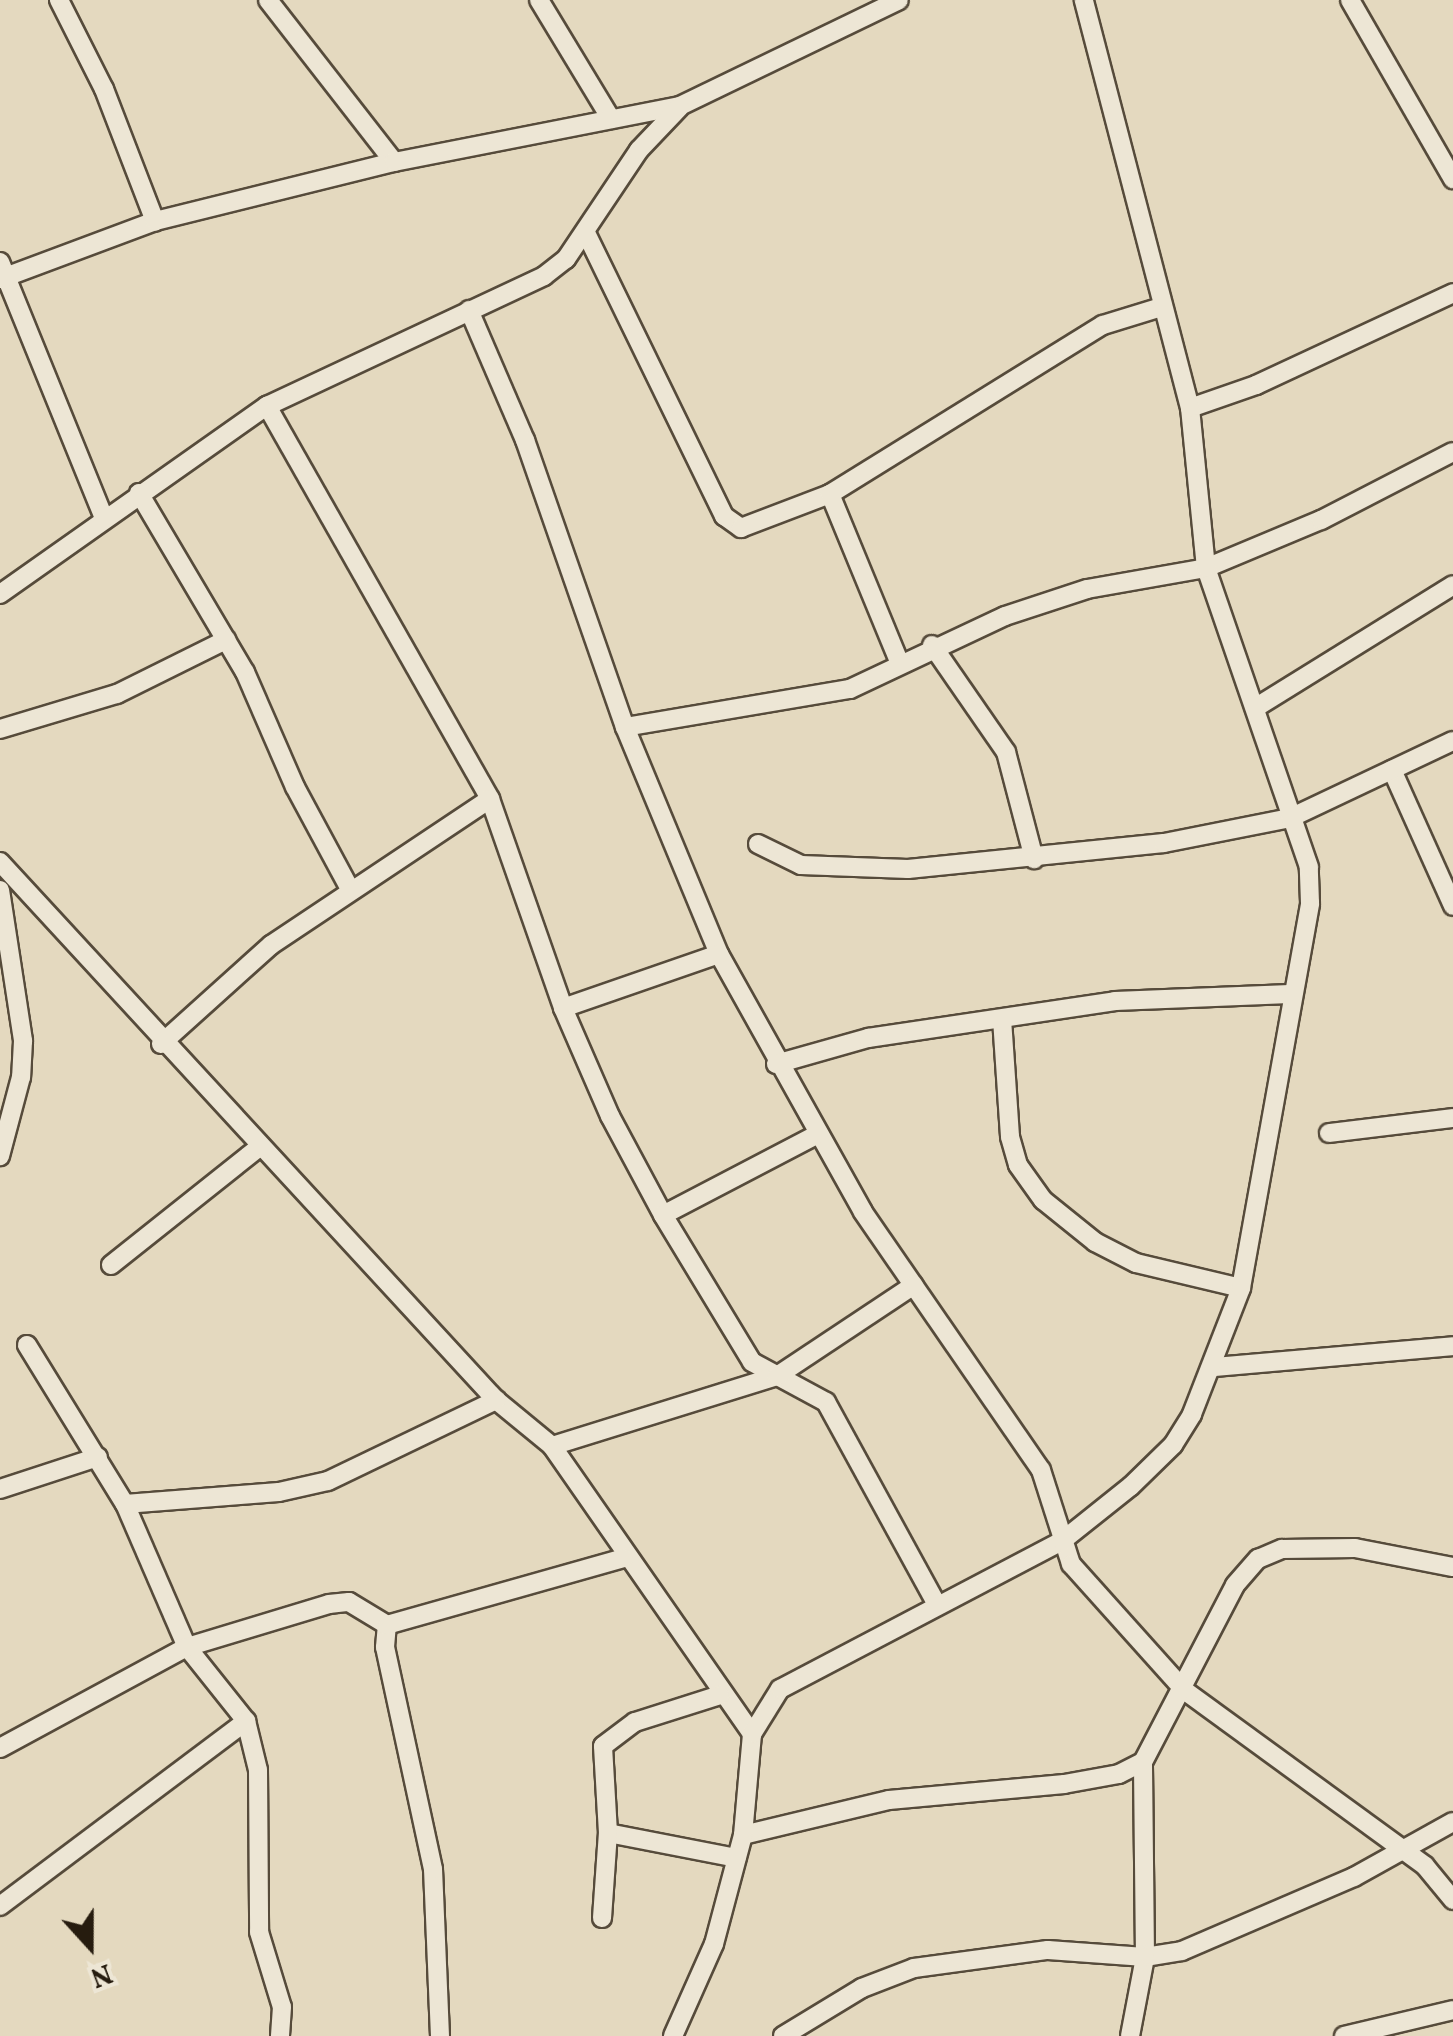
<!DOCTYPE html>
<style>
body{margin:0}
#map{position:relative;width:1453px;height:2036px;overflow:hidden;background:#e4d9bf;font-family:Vollkorn,serif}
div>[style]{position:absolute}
.roads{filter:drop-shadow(2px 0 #564b3b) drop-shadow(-2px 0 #564b3b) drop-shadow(0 2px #564b3b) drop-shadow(0 -2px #564b3b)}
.street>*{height:18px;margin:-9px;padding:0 9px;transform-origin:9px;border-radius:9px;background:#ede6d5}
span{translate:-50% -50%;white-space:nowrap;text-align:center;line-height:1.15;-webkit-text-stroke:8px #ede6d5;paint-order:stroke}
.north{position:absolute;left:40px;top:1896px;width:100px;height:100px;-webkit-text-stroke:8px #ede6d5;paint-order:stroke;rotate:159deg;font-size:28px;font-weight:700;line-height:40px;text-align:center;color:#261c0f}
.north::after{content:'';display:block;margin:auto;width:35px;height:45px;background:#261c0f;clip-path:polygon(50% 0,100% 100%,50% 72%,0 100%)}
</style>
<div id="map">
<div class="roads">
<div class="street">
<i style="left:59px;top:0;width:100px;rotate:63.2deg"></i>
<i style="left:104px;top:89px;width:142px;rotate:68.9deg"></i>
<i style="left:268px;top:0;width:205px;rotate:52.1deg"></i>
<i style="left:539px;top:0;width:139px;rotate:58.8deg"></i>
<i style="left:1350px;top:0;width:207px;rotate:60.1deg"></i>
<i style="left:586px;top:233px;width:315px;rotate:64deg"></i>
<i style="left:724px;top:516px;width:21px;rotate:35deg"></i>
<i style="left:741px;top:528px;width:95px;rotate:-20.9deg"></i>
<i style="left:830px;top:494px;width:321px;rotate:-31.8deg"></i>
<i style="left:1103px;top:325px;width:61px;rotate:-17.2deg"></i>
<i style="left:0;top:262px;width:276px;rotate:67.9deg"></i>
<i style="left:0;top:279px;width:165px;rotate:-20.5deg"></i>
<i style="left:155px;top:221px;width:246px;rotate:-13.9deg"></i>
<i style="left:394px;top:162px;width:291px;rotate:-11.1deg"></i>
<i style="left:680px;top:106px;width:243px;rotate:-25.8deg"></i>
<i style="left:469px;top:310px;width:142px;rotate:66.7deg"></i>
<i style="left:525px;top:440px;width:304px;rotate:70.8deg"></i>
<i style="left:625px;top:727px;width:246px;rotate:67.5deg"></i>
<i style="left:719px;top:954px;width:295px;rotate:60.8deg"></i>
<i style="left:863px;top:1212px;width:313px;rotate:55.4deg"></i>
<i style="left:1041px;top:1470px;width:99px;rotate:72.3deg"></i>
<i style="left:1071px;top:1564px;width:169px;rotate:48.1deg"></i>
<i style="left:1184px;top:1690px;width:298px;rotate:36.1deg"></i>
<i style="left:1425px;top:1866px;width:44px;rotate:50.5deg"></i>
<i style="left:267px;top:406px;width:452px;rotate:60.4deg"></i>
<i style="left:490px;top:799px;width:221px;rotate:70.7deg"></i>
<i style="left:563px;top:1008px;width:118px;rotate:66.5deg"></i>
<i style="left:610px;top:1116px;width:112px;rotate:61.8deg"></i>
<i style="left:663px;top:1215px;width:172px;rotate:58.8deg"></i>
<i style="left:752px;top:1362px;width:84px;rotate:28.4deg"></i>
<i style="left:826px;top:1402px;width:229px;rotate:61.3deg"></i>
<i style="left:1190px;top:408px;width:70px;rotate:-19.2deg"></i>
<i style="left:1256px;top:385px;width:217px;rotate:-25deg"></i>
<i style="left:139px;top:493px;width:208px;rotate:59.4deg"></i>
<i style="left:245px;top:672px;width:125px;rotate:66.5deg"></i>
<i style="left:295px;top:787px;width:116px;rotate:61.7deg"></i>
<i style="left:830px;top:494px;width:181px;rotate:67.6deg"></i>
<i style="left:0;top:594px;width:327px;rotate:-35.2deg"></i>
<i style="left:267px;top:406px;width:306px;rotate:-25.1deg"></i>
<i style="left:544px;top:276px;width:28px;rotate:-38deg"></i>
<i style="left:566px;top:259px;width:131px;rotate:-56.2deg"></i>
<i style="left:639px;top:150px;width:59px;rotate:-46.4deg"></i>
<i style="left:932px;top:645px;width:130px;rotate:55.3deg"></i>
<i style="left:1006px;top:752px;width:111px;rotate:75.3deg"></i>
<i style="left:1255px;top:708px;width:233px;rotate:-31.8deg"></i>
<i style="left:625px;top:727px;width:228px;rotate:-9.6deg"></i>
<i style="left:850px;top:689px;width:171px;rotate:-25.2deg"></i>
<i style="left:1005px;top:616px;width:86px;rotate:-18.2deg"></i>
<i style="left:1087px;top:589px;width:121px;rotate:-10deg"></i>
<i style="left:1206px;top:568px;width:125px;rotate:-22.7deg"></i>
<i style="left:1321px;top:520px;width:148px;rotate:-27.3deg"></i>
<i style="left:0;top:729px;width:122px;rotate:-16.7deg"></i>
<i style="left:117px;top:694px;width:122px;rotate:-26.4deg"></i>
<i style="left:1392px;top:770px;width:149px;rotate:65.8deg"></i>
<i style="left:758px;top:844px;width:48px;rotate:26deg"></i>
<i style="left:801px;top:865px;width:107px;rotate:2.1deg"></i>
<i style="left:908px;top:869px;width:257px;rotate:-5.8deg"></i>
<i style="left:1164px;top:843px;width:128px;rotate:-11.2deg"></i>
<i style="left:1290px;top:818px;width:180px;rotate:-25.3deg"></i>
<i style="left:0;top:862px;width:732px;rotate:47.33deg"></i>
<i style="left:496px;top:1400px;width:72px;rotate:39.4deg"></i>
<i style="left:552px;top:1446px;width:351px;rotate:55.2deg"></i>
<i style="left:0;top:890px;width:153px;rotate:81.3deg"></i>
<i style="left:23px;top:1041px;width:36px;rotate:93deg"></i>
<i style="left:21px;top:1077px;width:82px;rotate:104.9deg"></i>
<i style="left:563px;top:1008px;width:165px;rotate:-19.1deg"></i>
<i style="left:1002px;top:1019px;width:118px;rotate:86.1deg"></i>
<i style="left:1010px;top:1137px;width:29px;rotate:74deg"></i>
<i style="left:1018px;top:1165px;width:43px;rotate:54.5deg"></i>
<i style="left:1043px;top:1200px;width:67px;rotate:38.9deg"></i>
<i style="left:1095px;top:1242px;width:46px;rotate:27.1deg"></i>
<i style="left:1136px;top:1263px;width:108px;rotate:13.4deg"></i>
<i style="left:161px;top:1044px;width:148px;rotate:-42deg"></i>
<i style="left:271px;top:945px;width:263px;rotate:-33.7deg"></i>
<i style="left:776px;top:1064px;width:96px;rotate:-15.8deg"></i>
<i style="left:868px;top:1038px;width:250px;rotate:-8.5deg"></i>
<i style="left:1115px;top:1001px;width:175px;rotate:-2.3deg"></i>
<i style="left:1329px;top:1133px;width:125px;rotate:-6.9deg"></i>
<i style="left:663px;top:1215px;width:175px;rotate:-27.6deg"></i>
<i style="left:111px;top:1265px;width:188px;rotate:-38.5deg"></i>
<i style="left:27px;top:1345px;width:187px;rotate:58.4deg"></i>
<i style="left:125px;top:1504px;width:156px;rotate:66.6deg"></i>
<i style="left:187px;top:1647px;width:95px;rotate:51.4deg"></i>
<i style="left:246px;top:1721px;width:50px;rotate:76.2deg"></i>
<i style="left:258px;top:1770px;width:162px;rotate:89.6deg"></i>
<i style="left:259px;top:1932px;width:78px;rotate:73deg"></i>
<i style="left:282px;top:2007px;width:29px;rotate:94deg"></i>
<i style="left:1215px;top:1367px;width:239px;rotate:-5deg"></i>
<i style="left:552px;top:1446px;width:236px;rotate:-17.3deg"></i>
<i style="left:777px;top:1376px;width:164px;rotate:-33.6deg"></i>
<i style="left:0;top:1489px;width:103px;rotate:-18.1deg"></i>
<i style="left:125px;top:1504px;width:154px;rotate:-4.5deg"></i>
<i style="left:279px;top:1492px;width:50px;rotate:-12.7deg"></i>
<i style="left:328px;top:1481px;width:187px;rotate:-25.7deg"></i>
<i style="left:0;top:1748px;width:213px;rotate:-28.4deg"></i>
<i style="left:187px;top:1647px;width:148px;rotate:-16.8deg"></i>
<i style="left:329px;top:1604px;width:20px;rotate:-6deg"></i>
<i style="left:349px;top:1602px;width:44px;rotate:31.2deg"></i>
<i style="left:608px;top:1833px;width:131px;rotate:11deg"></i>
<i style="left:743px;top:1835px;width:150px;rotate:-13.5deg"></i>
<i style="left:889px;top:1800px;width:176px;rotate:-5.2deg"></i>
<i style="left:1064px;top:1784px;width:56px;rotate:-10.3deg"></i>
<i style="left:1119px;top:1774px;width:27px;rotate:-27deg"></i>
<i style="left:1143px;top:1762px;width:199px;rotate:-62.5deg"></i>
<i style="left:1235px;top:1585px;width:35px;rotate:-49deg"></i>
<i style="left:1258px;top:1559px;width:26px;rotate:-23deg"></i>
<i style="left:1282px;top:1549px;width:73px;rotate:-0.8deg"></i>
<i style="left:1355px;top:1548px;width:100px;rotate:11deg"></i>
<i style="left:0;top:1906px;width:308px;rotate:-36.9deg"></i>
<i style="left:602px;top:1918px;width:85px;rotate:-86deg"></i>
<i style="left:608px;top:1833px;width:87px;rotate:-93.3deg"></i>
<i style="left:603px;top:1746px;width:40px;rotate:-37deg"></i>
<i style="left:635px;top:1722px;width:89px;rotate:-17.6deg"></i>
<i style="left:440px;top:2036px;width:167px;rotate:-92.4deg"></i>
<i style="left:433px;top:1869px;width:227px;rotate:-102.2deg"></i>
<i style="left:385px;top:1647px;width:22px;rotate:-85deg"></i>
<i style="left:387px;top:1625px;width:246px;rotate:-15.8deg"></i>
<i style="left:673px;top:2036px;width:101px;rotate:-66deg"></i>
<i style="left:714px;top:1944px;width:113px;rotate:-75.1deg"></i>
<i style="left:743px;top:1835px;width:101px;rotate:-84.9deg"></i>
<i style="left:752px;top:1734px;width:53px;rotate:-58.1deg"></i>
<i style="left:780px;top:1689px;width:318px;rotate:-27.7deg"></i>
<i style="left:1062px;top:1541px;width:88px;rotate:-38.6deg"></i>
<i style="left:1131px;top:1486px;width:59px;rotate:-44.3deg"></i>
<i style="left:1173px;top:1445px;width:36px;rotate:-58deg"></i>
<i style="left:1192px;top:1414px;width:135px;rotate:-68.7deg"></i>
<i style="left:1241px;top:1288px;width:391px;rotate:-79.8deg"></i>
<i style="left:1310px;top:903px;width:36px;rotate:-92deg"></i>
<i style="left:1309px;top:867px;width:316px;rotate:-109deg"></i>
<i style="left:1206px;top:568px;width:161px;rotate:-95.7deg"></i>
<i style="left:1190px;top:408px;width:422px;rotate:-104.6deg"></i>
<i style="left:783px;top:2036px;width:92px;rotate:-31.3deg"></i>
<i style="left:862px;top:1988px;width:56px;rotate:-21deg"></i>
<i style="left:914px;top:1968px;width:135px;rotate:-7.7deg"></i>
<i style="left:1048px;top:1950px;width:97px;rotate:4.1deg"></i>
<i style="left:1145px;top:1957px;width:37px;rotate:-9deg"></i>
<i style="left:1182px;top:1951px;width:187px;rotate:-23.3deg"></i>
<i style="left:1354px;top:1877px;width:113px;rotate:-29.1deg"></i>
<i style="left:1130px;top:2036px;width:80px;rotate:-79.2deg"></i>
<i style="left:1145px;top:1957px;width:195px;rotate:-90.6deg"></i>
<i style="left:1344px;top:2036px;width:112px;rotate:-13.4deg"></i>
</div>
</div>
<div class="north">N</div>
</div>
